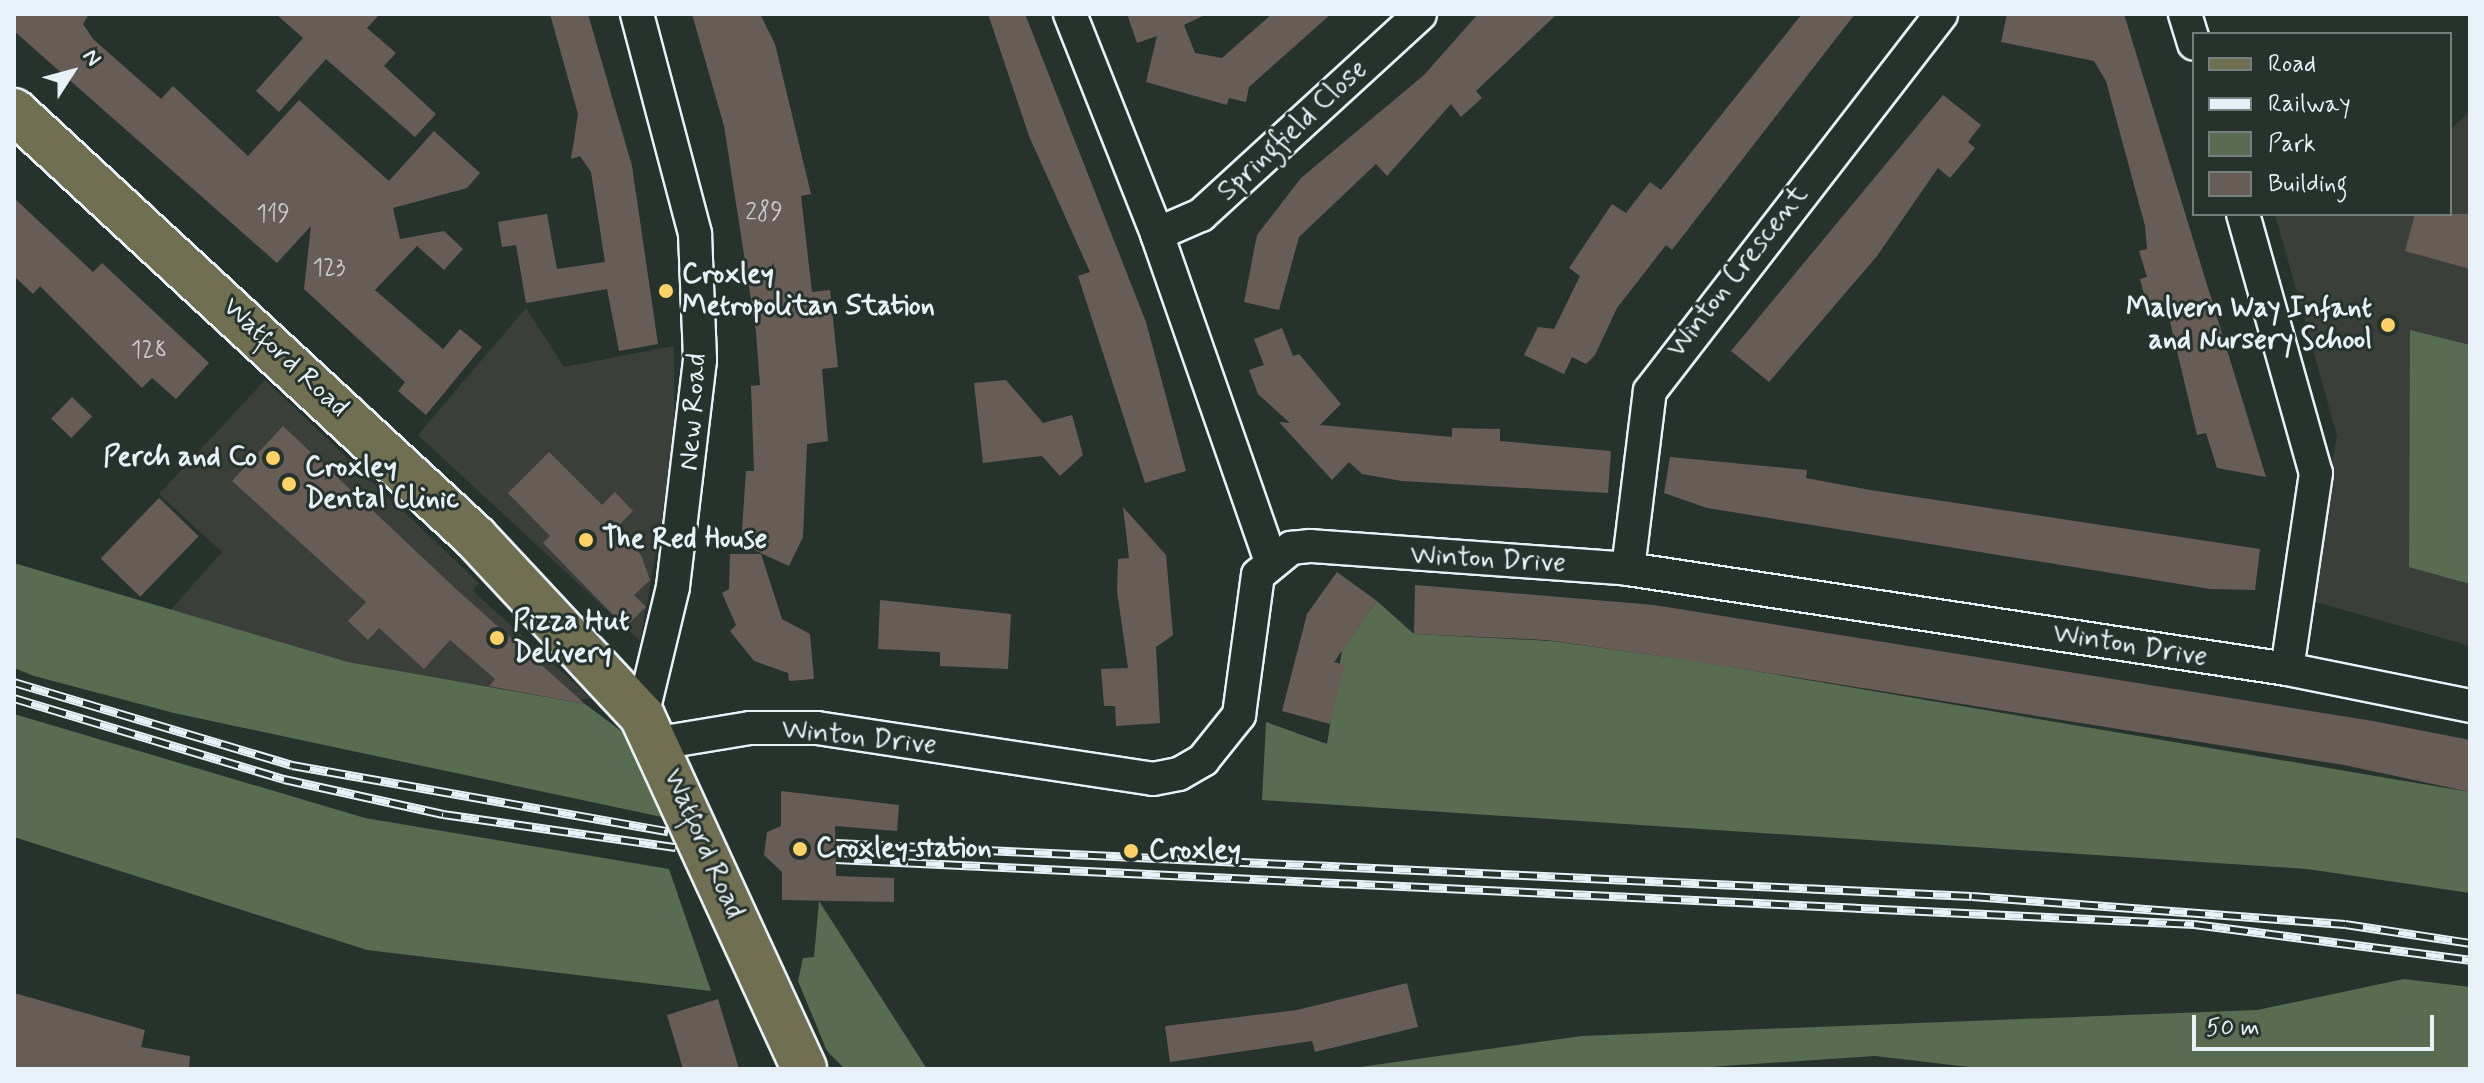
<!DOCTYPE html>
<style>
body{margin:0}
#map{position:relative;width:2484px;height:1083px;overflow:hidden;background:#26332d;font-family:Mynerve,sans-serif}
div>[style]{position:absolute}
.built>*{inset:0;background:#3a3f3a}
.green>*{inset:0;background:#576c51}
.building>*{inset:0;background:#685c57;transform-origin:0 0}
.roads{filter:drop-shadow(2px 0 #e8f1f8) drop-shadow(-2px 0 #e8f1f8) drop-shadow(0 2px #e8f1f8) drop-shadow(0 -2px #e8f1f8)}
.minor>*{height:32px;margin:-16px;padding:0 16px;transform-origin:16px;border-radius:16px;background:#26332d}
.primary>*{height:44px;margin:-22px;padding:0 22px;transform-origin:22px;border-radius:22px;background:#706f52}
.rail>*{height:9px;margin-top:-4.5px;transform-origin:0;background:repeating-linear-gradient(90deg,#26332d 0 18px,#e8f1f8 0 36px);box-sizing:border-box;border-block:2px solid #e8f1f8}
.dots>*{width:22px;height:22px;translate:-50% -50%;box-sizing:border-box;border:4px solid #26332d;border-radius:50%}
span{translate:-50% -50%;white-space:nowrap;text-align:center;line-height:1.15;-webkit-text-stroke:6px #26332d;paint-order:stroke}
.number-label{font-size:24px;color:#c8ccd0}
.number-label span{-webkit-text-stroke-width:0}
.street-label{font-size:28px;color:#e8f1f8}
.poi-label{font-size:28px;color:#e8f1f8;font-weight:700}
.left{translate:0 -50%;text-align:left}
.right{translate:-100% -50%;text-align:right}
.frame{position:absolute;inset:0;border:16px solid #e8f1f8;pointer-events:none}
.legend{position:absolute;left:2192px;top:32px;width:260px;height:184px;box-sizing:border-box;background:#26332d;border:2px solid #747f7e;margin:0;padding:10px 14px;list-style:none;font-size:24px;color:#e8f1f8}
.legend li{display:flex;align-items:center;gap:16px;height:40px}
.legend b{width:40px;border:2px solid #747f7e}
.north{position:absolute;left:32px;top:32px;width:80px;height:80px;-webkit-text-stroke:6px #26332d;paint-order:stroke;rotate:54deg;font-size:22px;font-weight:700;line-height:32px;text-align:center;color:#e8f1f8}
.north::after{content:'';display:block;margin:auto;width:28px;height:36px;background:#e8f1f8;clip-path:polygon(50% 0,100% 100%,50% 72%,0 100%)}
.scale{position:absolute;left:2192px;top:1015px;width:242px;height:36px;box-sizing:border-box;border:4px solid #e8f1f8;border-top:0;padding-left:10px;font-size:24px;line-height:28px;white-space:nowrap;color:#e8f1f8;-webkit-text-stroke:6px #26332d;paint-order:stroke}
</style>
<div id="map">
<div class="built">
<i style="clip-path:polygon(2470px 111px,2470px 646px,2312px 601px,2307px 587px,2337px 436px,2275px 214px,2450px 214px,2450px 130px)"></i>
<i style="clip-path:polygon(526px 308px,564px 367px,674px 346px,674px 451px,640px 641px,418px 435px)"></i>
<i style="clip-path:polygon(265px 380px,479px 583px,473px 591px,591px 698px,554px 704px,348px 662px,169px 612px,222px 552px,159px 494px)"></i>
</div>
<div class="green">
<i style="clip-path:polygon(2410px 330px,2470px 345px,2470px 584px,2409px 567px)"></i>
<i style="clip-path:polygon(14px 563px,348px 662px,585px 704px,624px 733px,649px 768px,662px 817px,174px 713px,34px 676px,14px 668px)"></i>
<i style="clip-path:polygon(1377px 601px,1414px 634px,1551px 641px,1690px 660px,2470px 792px,2470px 893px,2307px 869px,1262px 800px,1266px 722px,1327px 744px,1342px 650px)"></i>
<i style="clip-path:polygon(14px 714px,365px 818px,669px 869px,711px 991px,367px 950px,14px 837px)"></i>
<i style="clip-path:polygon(819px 901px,927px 1069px,845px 1069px,827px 1051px,798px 981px,803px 958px,814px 957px)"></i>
<i style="clip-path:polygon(2404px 979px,2470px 987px,2470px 1069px,1986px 1069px,1875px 1056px,1679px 1069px,1346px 1069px,1582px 1036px,2257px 1010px)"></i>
</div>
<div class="building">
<i style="clip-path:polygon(14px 14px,89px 14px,83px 24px,93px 39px,161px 99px,173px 86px,248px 156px,299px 100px,389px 181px,434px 131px,480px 173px,467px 188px,393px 208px,400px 239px,444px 231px,463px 249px,444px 270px,417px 246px,375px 290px,443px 349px,460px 329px,482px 347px,426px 415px,398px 391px,405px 382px,304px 289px,311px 226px,277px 263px,14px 31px)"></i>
<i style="clip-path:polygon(276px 14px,380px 14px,367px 28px,396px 53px,384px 66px,436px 114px,415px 137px,326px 59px,279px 112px,256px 91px,303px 38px)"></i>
<i style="clip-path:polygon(550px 14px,588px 14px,632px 166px,658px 344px,619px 351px,607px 289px,526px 303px,516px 245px,502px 247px,498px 222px,547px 214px,557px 269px,605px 262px,591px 172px,580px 156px,571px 159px,578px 114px)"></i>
<i style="clip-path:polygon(692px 14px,760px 14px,775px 44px,811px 194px,801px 196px,812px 292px,830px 290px,838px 367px,822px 369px,828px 441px,807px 444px,803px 537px,789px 566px,741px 544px,746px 471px,754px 471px,751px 386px,760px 385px,756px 332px,724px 126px)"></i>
<i style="clip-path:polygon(988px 14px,1025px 14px,1146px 322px,1186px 471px,1145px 483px,1078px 276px,1090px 272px,1029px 136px)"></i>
<i style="clip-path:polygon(1127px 14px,1207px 14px,1184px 25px,1195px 53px,1222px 58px,1272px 14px,1331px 14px,1249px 87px,1246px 102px,1229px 98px,1227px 105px,1146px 82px,1157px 36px,1137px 43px)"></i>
<i style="clip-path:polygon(1478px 14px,1557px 14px,1476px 91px,1482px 98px,1461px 117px,1451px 104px,1387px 176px,1376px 164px,1299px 237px,1279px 310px,1244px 302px,1257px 235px,1301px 178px,1424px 75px)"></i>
<i style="clip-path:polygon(1802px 14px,1855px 14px,1672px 250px,1666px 245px,1617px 308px,1595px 355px,1586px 364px,1572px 357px,1564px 374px,1524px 355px,1538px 327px,1554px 329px,1580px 276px,1569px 268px,1612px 204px,1626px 213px,1650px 182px,1661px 190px)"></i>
<i style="clip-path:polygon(2007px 14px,2124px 14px,2266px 477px,2217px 468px,2206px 433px,2197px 435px,2167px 309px,2149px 313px,2140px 279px,2147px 277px,2139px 251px,2147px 249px,2145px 226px,2106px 81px,2094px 61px,2001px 42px)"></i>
<i style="clip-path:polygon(1943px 95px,1981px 125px,1968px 142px,1975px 148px,1950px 178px,1938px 168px,1877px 256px,1769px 382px,1731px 351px)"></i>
<i style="clip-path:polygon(14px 198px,93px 272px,102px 263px,209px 363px,176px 399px,152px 378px,142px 388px,40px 286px,33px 294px,14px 276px)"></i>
<i style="clip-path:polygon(2415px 214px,2470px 214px,2470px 269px,2405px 251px)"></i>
<i style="clip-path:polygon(1282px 328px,1293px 356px,1299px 354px,1341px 404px,1320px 425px,1452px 437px,1452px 428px,1500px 429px,1500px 441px,1611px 451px,1608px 493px,1402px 481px,1362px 474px,1349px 462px,1332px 480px,1279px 422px,1290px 423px,1258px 394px,1249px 370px,1264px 365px,1254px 339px)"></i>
<i style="clip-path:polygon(1006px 380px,1043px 423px,1072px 415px,1083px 455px,1060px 476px,1042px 456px,983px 463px,974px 383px)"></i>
<i style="left:72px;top:397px;width:28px;height:30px;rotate:44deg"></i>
<i style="clip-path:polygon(283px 426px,456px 589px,585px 704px,489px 686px,495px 679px,450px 640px,424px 669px,379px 628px,368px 640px,348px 621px,366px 602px,232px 481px)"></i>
<i style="clip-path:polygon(549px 452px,602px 505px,615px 492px,633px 511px,615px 529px,641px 555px,650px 580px,634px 595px,646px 607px,625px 627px,543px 543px,550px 536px,508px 493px)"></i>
<i style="clip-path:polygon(1670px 457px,1807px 470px,1806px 478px,1870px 490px,2260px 549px,2255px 590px,2210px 589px,1707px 508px,1664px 493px)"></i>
<i style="left:159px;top:498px;width:55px;height:84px;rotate:44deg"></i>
<i style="clip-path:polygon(1123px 507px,1166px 555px,1173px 635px,1156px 647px,1160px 723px,1116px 726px,1115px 706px,1104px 706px,1101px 669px,1128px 668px,1117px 591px,1118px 559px,1129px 558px)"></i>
<i style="clip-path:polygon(730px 554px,761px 554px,782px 619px,810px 634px,814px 679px,789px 681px,788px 673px,754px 661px,730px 631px,736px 625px,722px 593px,729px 589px)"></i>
<i style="clip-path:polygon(1337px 572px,1377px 601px,1334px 662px,1345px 665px,1330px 724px,1282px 711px,1307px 614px)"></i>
<i style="clip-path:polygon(1415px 585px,1654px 605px,2373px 721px,2470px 740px,2470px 792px,2344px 765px,1674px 658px,1546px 640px,1414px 634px)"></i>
<i style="clip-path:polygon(880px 600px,1011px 614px,1008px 669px,940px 666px,940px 652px,878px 649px)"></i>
<i style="clip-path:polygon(781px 791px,899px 805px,897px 831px,835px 826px,836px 876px,894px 878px,894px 902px,782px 900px,782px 872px,764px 855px,767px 832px,781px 826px)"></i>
<i style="clip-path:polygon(1407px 983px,1418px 1027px,1315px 1052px,1312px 1041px,1170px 1062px,1165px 1026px,1297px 1010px)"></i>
<i style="clip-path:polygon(14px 993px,145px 1030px,141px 1047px,190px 1056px,189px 1069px,14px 1069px)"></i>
<i style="clip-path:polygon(718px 999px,739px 1069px,683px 1069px,667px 1015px)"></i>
</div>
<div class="roads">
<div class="minor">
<i style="left:637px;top:14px;width:228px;rotate:75.2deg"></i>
<i style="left:695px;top:234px;width:126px;rotate:87.7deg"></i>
<i style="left:700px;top:360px;width:229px;rotate:96.8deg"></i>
<i style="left:673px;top:587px;width:133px;rotate:103.5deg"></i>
<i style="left:1070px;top:14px;width:237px;rotate:68.4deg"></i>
<i style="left:1157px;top:234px;width:344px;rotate:70.8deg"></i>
<i style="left:2185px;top:14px;width:31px;rotate:73deg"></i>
<i style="left:2243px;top:214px;width:269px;rotate:74.3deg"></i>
<i style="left:2316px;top:473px;width:198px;rotate:98.4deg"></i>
<i style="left:1157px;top:234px;width:48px;rotate:-23.4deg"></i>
<i style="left:1201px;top:215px;width:297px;rotate:-42.5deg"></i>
<i style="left:1628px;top:569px;width:179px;rotate:-83deg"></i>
<i style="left:1650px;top:391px;width:476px;rotate:-52.3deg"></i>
<i style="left:659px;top:743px;width:92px;rotate:-9.4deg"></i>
<i style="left:750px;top:728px;width:67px"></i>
<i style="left:817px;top:728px;width:340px;rotate:8.6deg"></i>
<i style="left:1153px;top:779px;width:26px;rotate:-11deg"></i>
<i style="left:1179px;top:774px;width:28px;rotate:-30deg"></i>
<i style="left:1203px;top:760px;width:58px;rotate:-51.3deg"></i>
<i style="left:1239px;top:715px;width:141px;rotate:-82.3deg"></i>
<i style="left:1258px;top:575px;width:43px;rotate:-39.3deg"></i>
<i style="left:1291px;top:548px;width:20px;rotate:-6deg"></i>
<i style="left:1311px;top:546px;width:318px;rotate:4.1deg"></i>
<i style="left:1628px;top:569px;width:667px;rotate:8.63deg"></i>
<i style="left:2287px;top:669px;width:187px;rotate:11.4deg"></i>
</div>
<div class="primary">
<i style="left:14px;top:111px;width:628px;rotate:42.74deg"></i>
<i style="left:475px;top:537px;width:245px;rotate:47deg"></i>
<i style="left:642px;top:716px;width:388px;rotate:65.3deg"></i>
</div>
</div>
<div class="rail">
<i style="left:14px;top:682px;width:290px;rotate:16.6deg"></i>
<i style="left:292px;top:765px;width:382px;rotate:10deg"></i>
<i style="left:14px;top:698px;width:282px;rotate:16.7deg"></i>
<i style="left:284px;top:779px;width:163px;rotate:12.4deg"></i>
<i style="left:443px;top:814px;width:235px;rotate:8.1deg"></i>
<i style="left:836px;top:843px;width:1137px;rotate:2.67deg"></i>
<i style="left:1972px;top:896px;width:374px;rotate:4.3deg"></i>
<i style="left:2345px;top:924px;width:126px;rotate:8.6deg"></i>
<i style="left:836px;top:859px;width:1360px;rotate:2.74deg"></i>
<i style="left:2194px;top:924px;width:278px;rotate:7.4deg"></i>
</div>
<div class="dots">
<i style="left:666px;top:291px;background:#ffd166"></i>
<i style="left:2388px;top:325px;background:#ffd166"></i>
<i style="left:273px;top:458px;background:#ffd166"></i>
<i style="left:289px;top:484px;background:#ffd166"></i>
<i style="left:586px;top:540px;background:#ffd166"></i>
<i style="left:497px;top:638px;background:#ffd166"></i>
<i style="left:800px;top:849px;background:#ffd166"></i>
<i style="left:1131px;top:851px;background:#ffd166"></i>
</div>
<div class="number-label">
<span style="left:764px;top:213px">289</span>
<span style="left:273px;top:215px">119</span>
<span style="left:329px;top:269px">123</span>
<span style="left:149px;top:351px">128</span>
</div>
<div class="street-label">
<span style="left:1293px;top:131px;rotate:-43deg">Springfield Close</span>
<span style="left:1738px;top:272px;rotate:-52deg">Winton Crescent</span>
<span style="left:285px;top:358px;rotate:43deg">Watford Road</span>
<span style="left:694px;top:412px;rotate:-86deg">New Road</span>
<span style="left:1488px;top:560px;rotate:3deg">Winton Drive</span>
<span style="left:2130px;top:646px;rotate:9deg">Winton Drive</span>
<span style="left:859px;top:738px;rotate:6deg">Winton Drive</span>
<span style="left:703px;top:844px;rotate:66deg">Watford Road</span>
</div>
<div class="poi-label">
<span class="left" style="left:682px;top:291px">Croxley<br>Metropolitan Station</span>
<span class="right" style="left:2372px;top:325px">Malvern Way Infant<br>and Nursery School</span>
<span class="right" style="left:257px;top:458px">Perch and Co</span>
<span class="left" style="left:305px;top:484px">Croxley<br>Dental Clinic</span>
<span class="left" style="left:602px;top:540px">The Red House</span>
<span class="left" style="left:513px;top:638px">Pizza Hut<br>Delivery</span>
<span class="left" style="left:816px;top:849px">Croxley station</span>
<span class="left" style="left:1149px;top:851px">Croxley</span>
</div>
<div class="frame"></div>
<ul class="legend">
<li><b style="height:10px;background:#706f52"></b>Road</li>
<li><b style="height:10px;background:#e8f1f8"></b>Railway</li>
<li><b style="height:22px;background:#576c51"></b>Park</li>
<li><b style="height:22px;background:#685c57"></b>Building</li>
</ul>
<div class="north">N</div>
<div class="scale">50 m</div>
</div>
